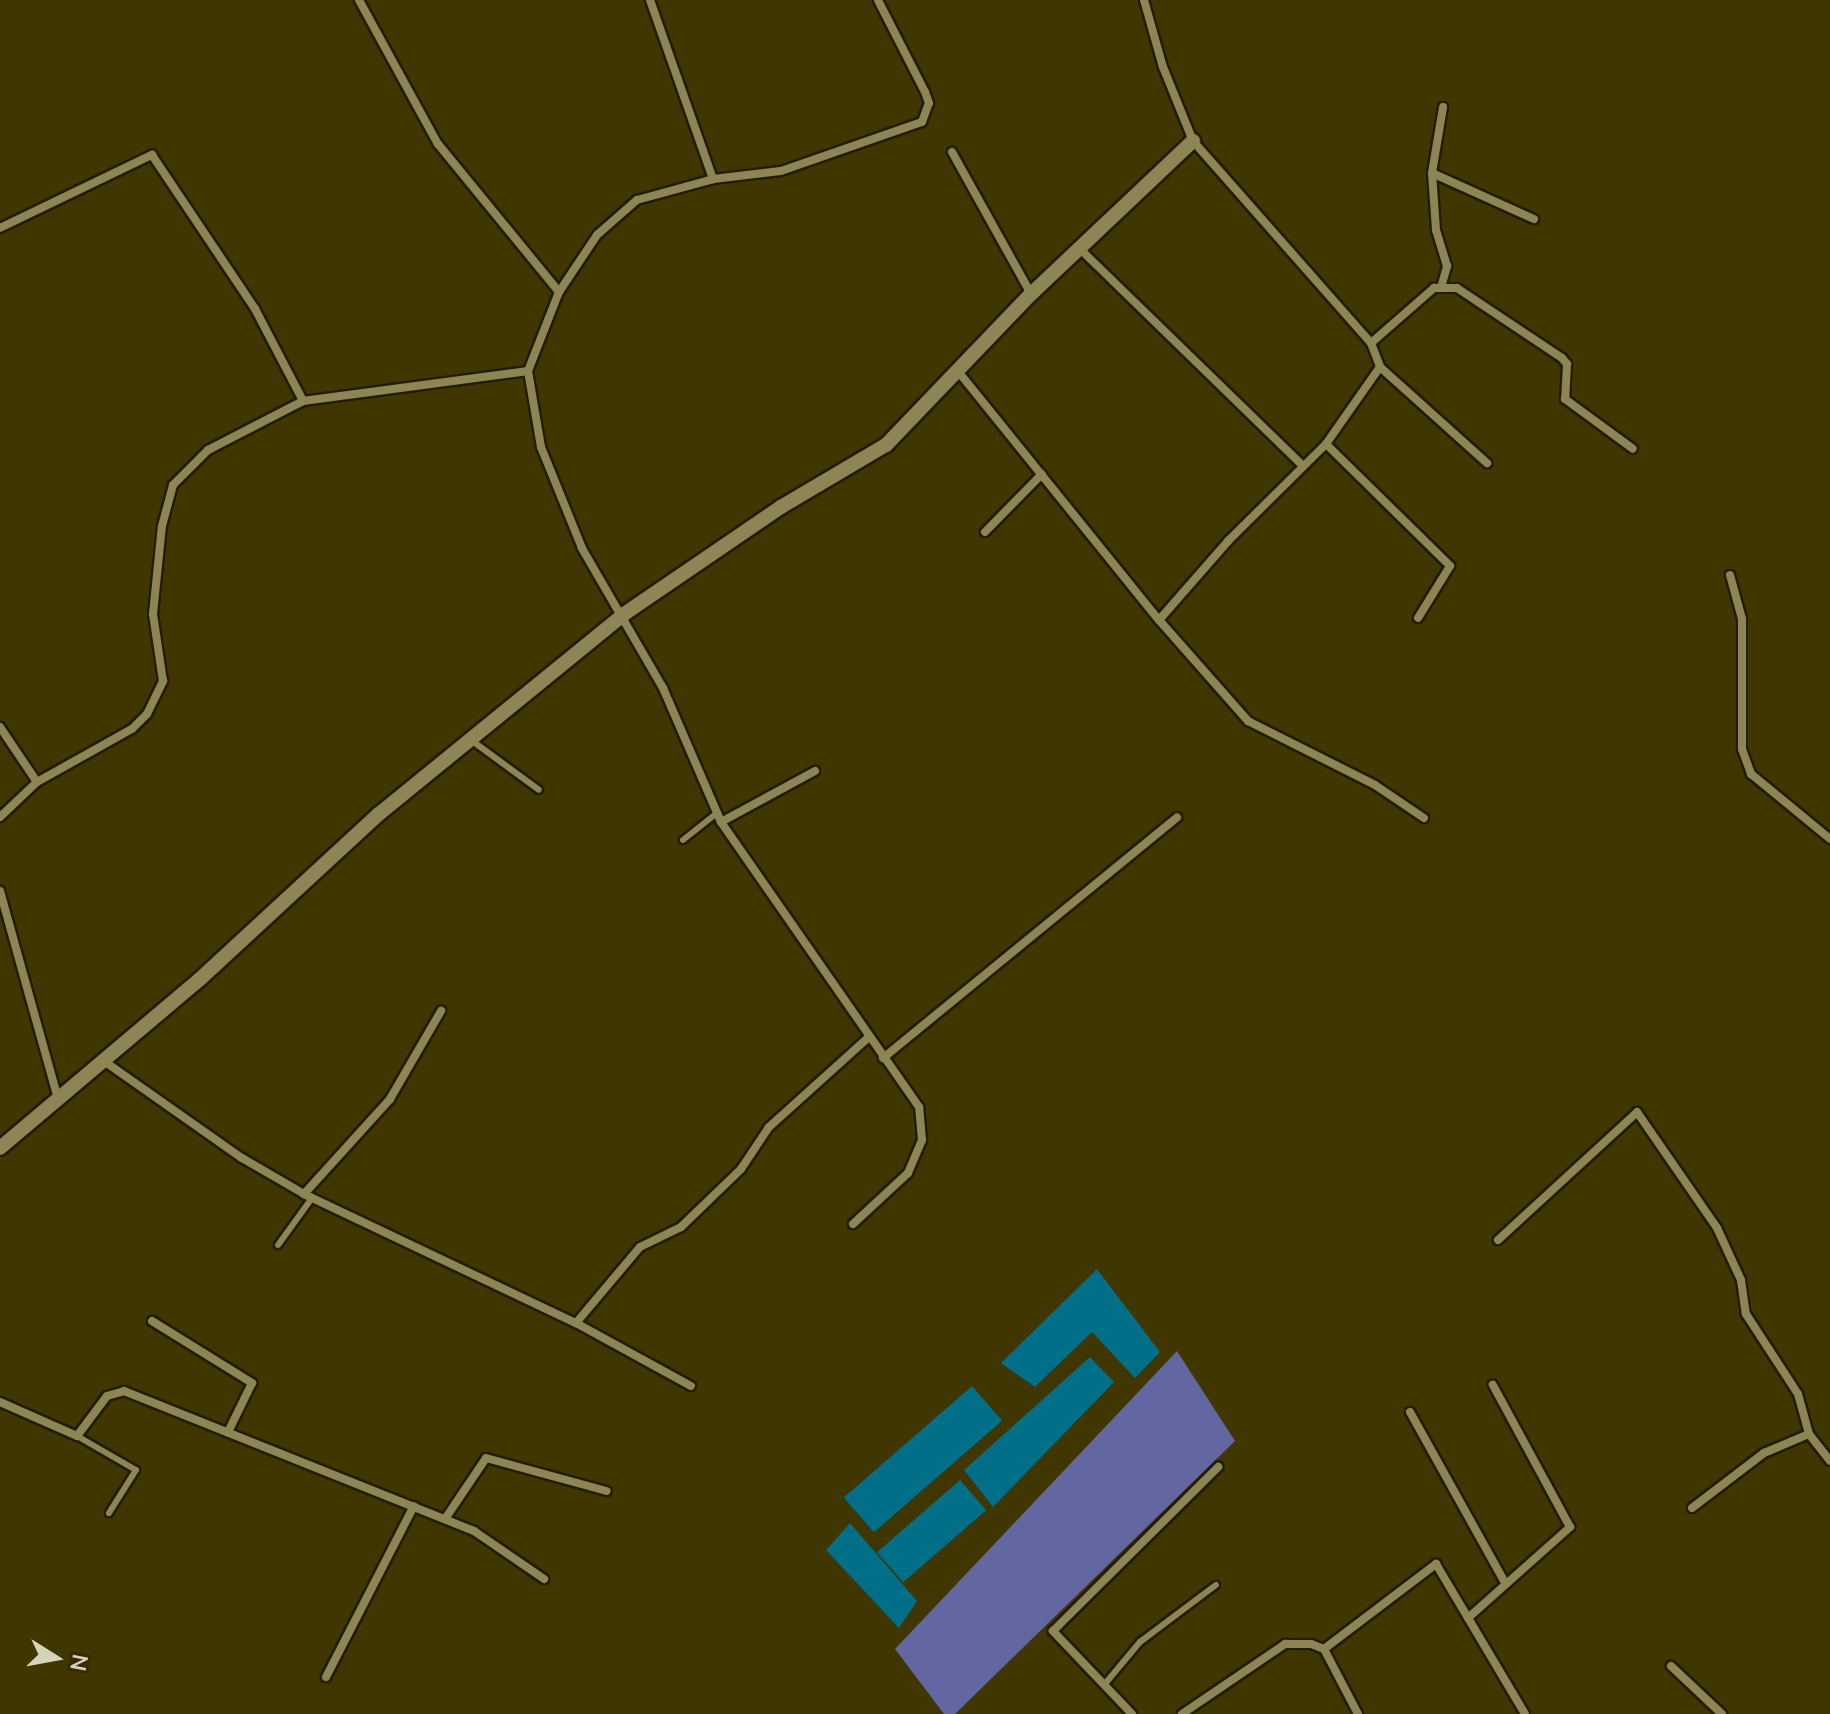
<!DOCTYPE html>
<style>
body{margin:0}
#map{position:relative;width:1830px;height:1714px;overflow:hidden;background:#3f3601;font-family:Mulish,sans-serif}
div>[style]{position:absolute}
.forest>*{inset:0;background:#6267a1}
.water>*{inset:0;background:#006f87;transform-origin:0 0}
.roads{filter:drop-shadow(2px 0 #221e05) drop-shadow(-2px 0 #221e05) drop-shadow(0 2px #221e05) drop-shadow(0 -2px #221e05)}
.service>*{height:6px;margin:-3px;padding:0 3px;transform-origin:3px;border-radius:3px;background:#8d8554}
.minor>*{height:8px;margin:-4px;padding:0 4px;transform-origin:4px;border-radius:4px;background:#8d8554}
.tertiary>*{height:14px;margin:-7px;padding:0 7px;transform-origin:7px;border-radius:7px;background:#8d8554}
span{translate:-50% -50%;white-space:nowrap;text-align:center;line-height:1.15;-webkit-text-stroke:6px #332c06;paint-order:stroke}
.north{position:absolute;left:16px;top:1618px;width:80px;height:80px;-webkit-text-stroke:6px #332c06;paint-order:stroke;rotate:101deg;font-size:22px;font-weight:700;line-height:32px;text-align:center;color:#d7d3ba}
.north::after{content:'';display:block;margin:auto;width:28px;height:36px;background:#d7d3ba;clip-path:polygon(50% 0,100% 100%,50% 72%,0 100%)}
</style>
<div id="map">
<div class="forest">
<i style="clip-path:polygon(1177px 1351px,1235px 1441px,955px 1714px,944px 1714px,895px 1649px)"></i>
</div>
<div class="water">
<i style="clip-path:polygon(1097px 1269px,1160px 1352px,1135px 1378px,1092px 1332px,1035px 1387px,1001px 1363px)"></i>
<i style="clip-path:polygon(1090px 1357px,1114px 1382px,993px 1507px,964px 1470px)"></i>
<i style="left:972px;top:1386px;width:46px;height:170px;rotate:49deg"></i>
<i style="left:960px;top:1480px;width:40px;height:110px;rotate:49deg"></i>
<i style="clip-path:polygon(850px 1523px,917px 1601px,899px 1628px,826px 1550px)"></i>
</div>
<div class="roads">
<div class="service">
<i style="left:471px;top:740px;width:84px;rotate:36.3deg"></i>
<i style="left:683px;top:840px;width:43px;rotate:-38.5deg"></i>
<i style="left:278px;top:1245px;width:58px;rotate:-54.1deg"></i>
<i style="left:77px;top:1436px;width:68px;rotate:30deg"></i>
<i style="left:136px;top:1470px;width:51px;rotate:122.1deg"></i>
<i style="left:1104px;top:1685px;width:56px;rotate:-50.1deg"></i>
<i style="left:1140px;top:1642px;width:95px;rotate:-36.9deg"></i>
</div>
<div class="minor">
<i style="left:359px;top:0;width:164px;rotate:61.3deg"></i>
<i style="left:438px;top:144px;width:191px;rotate:50.7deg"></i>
<i style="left:650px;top:0;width:190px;rotate:70.6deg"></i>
<i style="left:1144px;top:0;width:70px;rotate:74.2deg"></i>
<i style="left:1163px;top:67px;width:80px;rotate:67.9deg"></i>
<i style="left:1193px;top:141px;width:269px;rotate:48.6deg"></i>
<i style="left:1371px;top:343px;width:26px;rotate:69deg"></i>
<i style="left:1380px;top:367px;width:144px;rotate:41.9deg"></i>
<i style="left:952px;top:152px;width:162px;rotate:60.9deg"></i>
<i style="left:1432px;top:173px;width:112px;rotate:24.3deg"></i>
<i style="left:0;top:228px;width:169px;rotate:-25.7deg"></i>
<i style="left:152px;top:155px;width:185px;rotate:56.2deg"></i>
<i style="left:255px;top:309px;width:104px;rotate:62.4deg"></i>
<i style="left:1079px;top:248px;width:311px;rotate:44.2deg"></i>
<i style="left:1442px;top:284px;width:19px;rotate:-74deg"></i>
<i style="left:1447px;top:266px;width:38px;rotate:-107deg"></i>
<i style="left:1436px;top:230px;width:57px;rotate:-94deg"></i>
<i style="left:1432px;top:173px;width:67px;rotate:-80.5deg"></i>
<i style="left:1371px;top:343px;width:84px;rotate:-41.1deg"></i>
<i style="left:1434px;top:288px;width:23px"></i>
<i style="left:1457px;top:288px;width:126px;rotate:33.7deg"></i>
<i style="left:1562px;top:358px;width:8px;rotate:50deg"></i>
<i style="left:1567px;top:364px;width:35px;rotate:93deg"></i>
<i style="left:1565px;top:399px;width:84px;rotate:36.3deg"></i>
<i style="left:957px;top:370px;width:321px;rotate:51.1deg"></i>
<i style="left:1159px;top:620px;width:135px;rotate:48.6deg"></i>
<i style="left:1248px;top:721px;width:142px;rotate:26.7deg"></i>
<i style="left:1375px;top:785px;width:59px;rotate:34deg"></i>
<i style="left:1326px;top:444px;width:174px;rotate:44.5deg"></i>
<i style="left:1450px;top:566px;width:61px;rotate:121.6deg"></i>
<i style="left:985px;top:532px;width:81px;rotate:-45.5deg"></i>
<i style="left:1730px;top:575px;width:46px;rotate:74.7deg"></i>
<i style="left:1742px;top:619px;width:130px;rotate:90deg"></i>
<i style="left:1742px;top:749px;width:27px;rotate:70deg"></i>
<i style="left:1751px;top:774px;width:102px;rotate:39.4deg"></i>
<i style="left:1159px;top:620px;width:106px;rotate:-48.8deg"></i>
<i style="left:1229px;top:540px;width:136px;rotate:-44.7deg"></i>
<i style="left:1326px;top:444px;width:94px;rotate:-55deg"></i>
<i style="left:0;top:727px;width:66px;rotate:56.1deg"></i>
<i style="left:0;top:817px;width:51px;rotate:-43.4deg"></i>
<i style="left:37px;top:782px;width:109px;rotate:-29.2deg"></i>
<i style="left:132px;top:729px;width:21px;rotate:-45deg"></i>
<i style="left:147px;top:714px;width:37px;rotate:-64deg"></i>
<i style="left:163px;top:681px;width:68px;rotate:-98.5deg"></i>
<i style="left:153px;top:614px;width:88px;rotate:-84.2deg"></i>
<i style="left:162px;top:526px;width:42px;rotate:-75deg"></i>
<i style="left:173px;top:485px;width:49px;rotate:-45deg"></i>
<i style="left:208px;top:450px;width:107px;rotate:-27.3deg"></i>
<i style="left:303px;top:401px;width:227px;rotate:-7.6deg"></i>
<i style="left:721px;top:822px;width:107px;rotate:-28.5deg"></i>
<i style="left:0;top:891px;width:212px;rotate:74.4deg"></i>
<i style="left:883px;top:1058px;width:380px;rotate:-39.3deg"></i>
<i style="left:101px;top:1059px;width:172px;rotate:35.1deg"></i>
<i style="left:242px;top:1158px;width:72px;rotate:30.1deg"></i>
<i style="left:304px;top:1194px;width:301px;rotate:25.4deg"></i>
<i style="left:576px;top:1323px;width:131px;rotate:28.7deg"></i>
<i style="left:304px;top:1194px;width:128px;rotate:-47.8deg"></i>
<i style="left:390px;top:1099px;width:102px;rotate:-59.9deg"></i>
<i style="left:853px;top:1224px;width:75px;rotate:-42.8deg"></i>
<i style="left:908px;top:1173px;width:36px;rotate:-67deg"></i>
<i style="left:922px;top:1140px;width:33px;rotate:-95deg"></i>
<i style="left:919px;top:1107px;width:347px;rotate:-124.8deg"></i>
<i style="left:721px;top:822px;width:146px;rotate:-113.4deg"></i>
<i style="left:663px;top:688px;width:162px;rotate:-120.1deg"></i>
<i style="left:582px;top:548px;width:109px;rotate:-112.1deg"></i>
<i style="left:541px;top:447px;width:77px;rotate:-99.7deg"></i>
<i style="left:528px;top:371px;width:85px;rotate:-68.6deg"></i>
<i style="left:559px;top:292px;width:69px;rotate:-56.3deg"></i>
<i style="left:597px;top:235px;width:53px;rotate:-41.2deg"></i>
<i style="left:637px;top:200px;width:79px;rotate:-15.4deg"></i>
<i style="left:713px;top:179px;width:68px;rotate:-6.7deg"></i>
<i style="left:781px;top:171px;width:149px;rotate:-19.2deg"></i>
<i style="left:922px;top:122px;width:20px;rotate:-70deg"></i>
<i style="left:929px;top:103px;width:12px;rotate:-110deg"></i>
<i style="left:925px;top:92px;width:103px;rotate:-117.1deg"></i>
<i style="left:1498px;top:1240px;width:189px;rotate:-42.6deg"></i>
<i style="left:1637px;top:1112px;width:141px;rotate:55.4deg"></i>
<i style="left:1717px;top:1228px;width:57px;rotate:65.2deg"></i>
<i style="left:1741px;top:1280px;width:34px;rotate:82deg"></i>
<i style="left:1746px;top:1314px;width:95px;rotate:57deg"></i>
<i style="left:1798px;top:1394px;width:41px;rotate:74.6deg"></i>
<i style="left:1809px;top:1434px;width:34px;rotate:52deg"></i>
<i style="left:152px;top:1321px;width:118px;rotate:31.8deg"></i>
<i style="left:252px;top:1383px;width:55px;rotate:116.1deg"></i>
<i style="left:576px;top:1323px;width:99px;rotate:-49.9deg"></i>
<i style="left:640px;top:1247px;width:46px;rotate:-26deg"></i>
<i style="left:681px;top:1227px;width:83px;rotate:-44deg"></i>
<i style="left:741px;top:1169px;width:50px;rotate:-56.3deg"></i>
<i style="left:769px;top:1127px;width:133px;rotate:-42deg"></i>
<i style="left:0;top:1402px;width:84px;rotate:23.8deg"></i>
<i style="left:77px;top:1436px;width:50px;rotate:-53.1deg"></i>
<i style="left:107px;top:1396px;width:18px;rotate:-16deg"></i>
<i style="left:124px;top:1391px;width:377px;rotate:21.8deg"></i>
<i style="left:474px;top:1531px;width:85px;rotate:34.4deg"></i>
<i style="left:1410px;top:1412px;width:196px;rotate:60.9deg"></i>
<i style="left:1692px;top:1508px;width:91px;rotate:-37.4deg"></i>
<i style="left:1764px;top:1453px;width:49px;rotate:-22.9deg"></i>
<i style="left:445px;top:1519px;width:73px;rotate:-56.1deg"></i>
<i style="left:486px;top:1458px;width:125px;rotate:15.3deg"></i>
<i style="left:1468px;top:1618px;width:137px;rotate:-41.7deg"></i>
<i style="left:1570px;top:1527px;width:162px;rotate:-118.5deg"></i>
<i style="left:1324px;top:1649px;width:141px;rotate:-37.2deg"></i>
<i style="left:1436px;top:1564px;width:174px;rotate:59.3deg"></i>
<i style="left:1671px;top:1666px;width:70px;rotate:43.3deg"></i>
<i style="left:326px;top:1677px;width:192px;rotate:-62.8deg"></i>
<i style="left:1132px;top:1714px;width:115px;rotate:-133.6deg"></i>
<i style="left:1053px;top:1631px;width:233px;rotate:-44.8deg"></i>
<i style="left:1182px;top:1714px;width:125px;rotate:-34.2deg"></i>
<i style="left:1285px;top:1644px;width:26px"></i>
<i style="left:1311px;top:1644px;width:14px;rotate:21deg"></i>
<i style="left:1324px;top:1649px;width:73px;rotate:62.4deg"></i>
</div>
<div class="tertiary">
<i style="left:0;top:1148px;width:262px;rotate:-40.2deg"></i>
<i style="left:200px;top:979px;width:243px;rotate:-42.7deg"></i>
<i style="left:379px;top:814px;width:316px;rotate:-39.2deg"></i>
<i style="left:624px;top:614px;width:190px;rotate:-34.3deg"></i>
<i style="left:781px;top:507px;width:122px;rotate:-30.6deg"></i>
<i style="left:886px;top:445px;width:209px;rotate:-46.2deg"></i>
<i style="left:1031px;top:294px;width:223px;rotate:-43.4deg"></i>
</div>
</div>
<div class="north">N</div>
</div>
